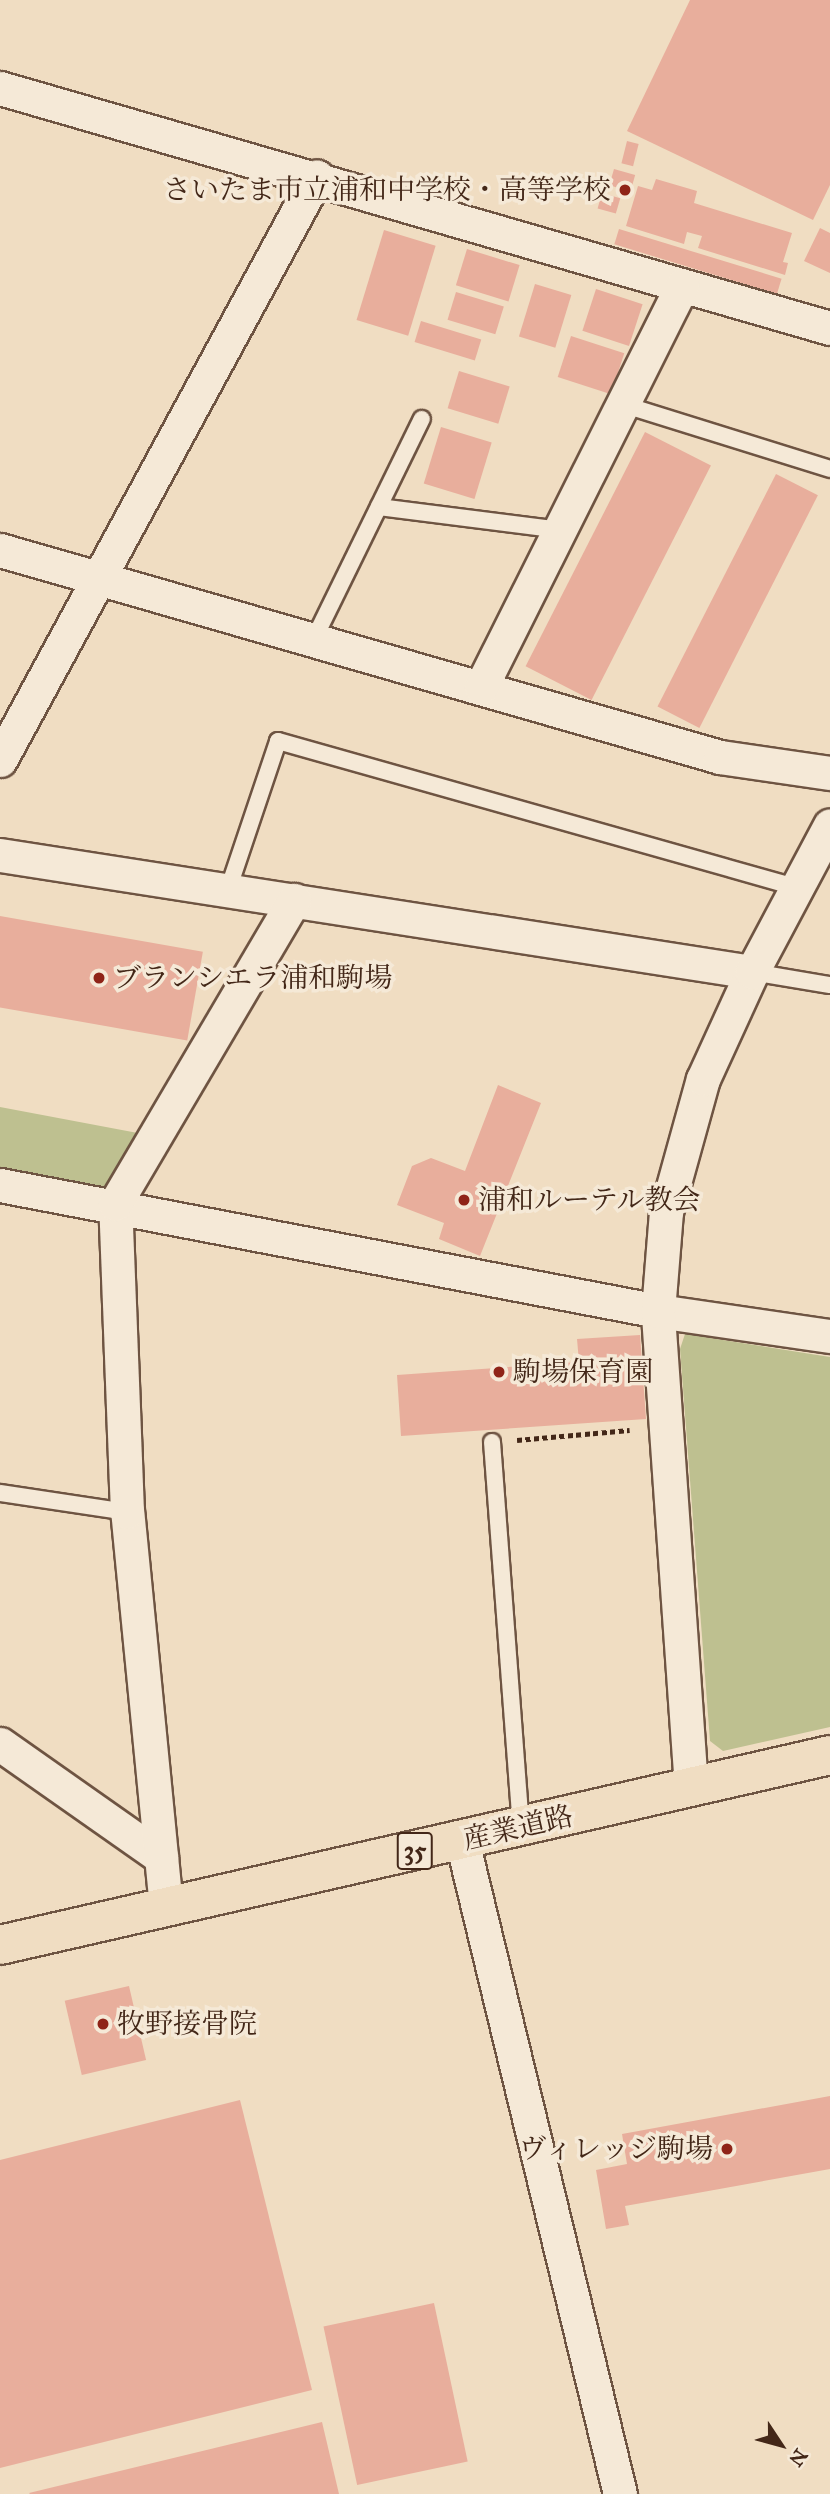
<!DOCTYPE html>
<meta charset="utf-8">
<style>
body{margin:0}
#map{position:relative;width:830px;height:2494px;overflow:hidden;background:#f0ddc2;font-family:"IM FELL Great Primer","Noto Serif JP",serif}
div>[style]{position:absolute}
.green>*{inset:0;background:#bec090}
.building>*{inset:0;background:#e8ae9c;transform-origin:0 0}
.path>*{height:4.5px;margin-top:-2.25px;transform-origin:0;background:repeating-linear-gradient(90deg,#432718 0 5px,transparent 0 8.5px)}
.roads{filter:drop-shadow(2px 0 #6e5442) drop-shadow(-2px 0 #6e5442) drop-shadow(0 2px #6e5442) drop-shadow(0 -2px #6e5442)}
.lane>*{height:16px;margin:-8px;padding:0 8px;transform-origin:8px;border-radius:8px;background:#f5e9d7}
.street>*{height:33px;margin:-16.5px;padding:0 16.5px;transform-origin:16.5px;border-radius:16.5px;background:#f5e9d7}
.primary>*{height:38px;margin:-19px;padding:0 19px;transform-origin:19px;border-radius:19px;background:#f0ddc2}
.dots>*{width:19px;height:19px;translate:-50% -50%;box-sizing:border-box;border:4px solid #f5e9d7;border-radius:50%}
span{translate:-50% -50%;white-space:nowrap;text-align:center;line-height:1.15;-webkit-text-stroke:7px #f5e9d7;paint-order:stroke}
.shield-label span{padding:2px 5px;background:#f5e9d7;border:2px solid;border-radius:5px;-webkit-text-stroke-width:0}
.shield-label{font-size:26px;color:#432718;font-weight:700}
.poi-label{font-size:28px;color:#432718}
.right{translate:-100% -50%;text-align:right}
.left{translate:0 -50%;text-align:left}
.street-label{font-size:28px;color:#432718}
.north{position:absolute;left:746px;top:2410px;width:70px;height:70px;-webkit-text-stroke:5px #f5e9d7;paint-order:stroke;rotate:126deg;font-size:19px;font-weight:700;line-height:28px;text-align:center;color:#432718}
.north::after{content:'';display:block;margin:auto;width:24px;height:32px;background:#432718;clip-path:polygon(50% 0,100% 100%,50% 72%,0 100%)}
</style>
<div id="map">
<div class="green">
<i style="clip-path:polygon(0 1107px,143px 1134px,112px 1186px,97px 1191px,0 1176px)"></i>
<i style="clip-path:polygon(685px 1334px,830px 1357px,830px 1727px,723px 1751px,710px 1741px,680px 1349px)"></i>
</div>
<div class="building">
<i style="clip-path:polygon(690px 0,830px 0,830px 185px,813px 220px,627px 131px)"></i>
<i style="left:627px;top:141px;width:12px;height:23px;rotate:14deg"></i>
<i style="left:614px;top:169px;width:22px;height:17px;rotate:16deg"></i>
<i style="clip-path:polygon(656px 179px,697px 191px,694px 203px,792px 233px,783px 262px,788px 263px,785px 275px,698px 248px,702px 236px,687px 232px,684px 244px,626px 226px,638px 186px,652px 190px)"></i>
<i style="left:602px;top:193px;width:19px;height:16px;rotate:16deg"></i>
<i style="clip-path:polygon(820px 228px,830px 233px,830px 273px,804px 261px)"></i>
<i style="left:619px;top:229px;width:170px;height:16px;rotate:17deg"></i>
<i style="left:384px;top:230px;width:54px;height:94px;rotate:17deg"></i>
<i style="left:467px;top:249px;width:55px;height:38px;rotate:17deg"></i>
<i style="left:535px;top:284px;width:38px;height:55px;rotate:17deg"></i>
<i style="left:596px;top:289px;width:49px;height:44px;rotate:18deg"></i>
<i style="left:456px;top:292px;width:50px;height:29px;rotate:17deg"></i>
<i style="left:421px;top:321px;width:63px;height:22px;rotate:17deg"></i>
<i style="left:571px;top:336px;width:56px;height:43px;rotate:18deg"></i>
<i style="left:459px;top:371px;width:53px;height:39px;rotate:17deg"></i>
<i style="left:441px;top:427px;width:53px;height:59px;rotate:17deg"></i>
<i style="left:645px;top:432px;width:74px;height:263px;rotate:27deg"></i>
<i style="left:776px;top:474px;width:47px;height:261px;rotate:27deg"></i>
<i style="left:0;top:916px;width:206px;height:90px;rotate:10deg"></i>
<i style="clip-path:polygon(498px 1085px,541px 1103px,480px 1256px,439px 1239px,444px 1223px,397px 1205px,412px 1166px,431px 1158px,465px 1171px)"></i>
<i style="clip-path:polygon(640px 1335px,646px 1419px,401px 1436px,397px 1375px,579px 1362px,577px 1339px)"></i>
<i style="left:129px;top:1986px;width:76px;height:66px;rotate:77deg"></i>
<i style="clip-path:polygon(830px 2096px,830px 2169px,625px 2206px,629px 2225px,606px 2229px,596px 2170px,627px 2164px,622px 2134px)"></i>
<i style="clip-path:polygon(240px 2100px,312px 2390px,0 2468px,0 2160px)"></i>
<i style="left:434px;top:2303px;width:162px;height:113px;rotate:78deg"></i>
<i style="clip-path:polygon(322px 2422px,339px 2494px,30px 2494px,29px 2493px)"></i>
</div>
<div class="path">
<i style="left:517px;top:1440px;width:113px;rotate:-5.1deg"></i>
</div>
<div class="roads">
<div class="lane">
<i style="left:625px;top:405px;width:215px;rotate:17.3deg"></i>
<i style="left:379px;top:507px;width:183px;rotate:7.2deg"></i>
<i style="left:314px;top:639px;width:245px;rotate:-63.9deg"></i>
<i style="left:228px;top:890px;width:157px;rotate:-71.4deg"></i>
<i style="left:278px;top:741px;width:541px;rotate:15.76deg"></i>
<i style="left:752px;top:972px;width:79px;rotate:9.5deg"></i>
<i style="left:492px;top:1442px;width:384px;rotate:85.7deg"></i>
<i style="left:0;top:1493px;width:128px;rotate:8.5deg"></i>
</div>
<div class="street">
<i style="left:0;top:88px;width:864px;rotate:16.13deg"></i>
<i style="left:0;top:550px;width:749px;rotate:16.04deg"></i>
<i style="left:720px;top:757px;width:111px;rotate:8.3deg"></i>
<i style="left:481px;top:687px;width:449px;rotate:-63.4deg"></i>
<i style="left:0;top:760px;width:664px;rotate:-61.51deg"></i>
<i style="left:0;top:855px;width:761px;rotate:8.84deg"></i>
<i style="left:0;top:1185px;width:670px;rotate:10.84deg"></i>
<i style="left:658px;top:1311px;width:174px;rotate:8.3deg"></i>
<i style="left:0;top:1744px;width:197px;rotate:35.1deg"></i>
<i style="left:691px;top:1787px;width:477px;rotate:-94deg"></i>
<i style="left:658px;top:1311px;width:99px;rotate:-85.4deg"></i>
<i style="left:666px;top:1212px;width:138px;rotate:-74.5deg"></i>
<i style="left:703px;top:1079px;width:118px;rotate:-65.4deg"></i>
<i style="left:752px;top:972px;width:166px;rotate:-62deg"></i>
<i style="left:462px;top:1841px;width:672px;rotate:76.4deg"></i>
<i style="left:166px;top:1907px;width:397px;rotate:-95.6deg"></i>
<i style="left:127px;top:1512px;width:308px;rotate:-92.2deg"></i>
<i style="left:115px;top:1204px;width:353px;rotate:-59.5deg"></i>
</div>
<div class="primary">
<i style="left:0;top:1945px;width:851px;rotate:-12.89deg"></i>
</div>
</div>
<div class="dots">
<i style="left:625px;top:190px;background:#8f2418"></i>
<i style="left:99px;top:978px;background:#8f2418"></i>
<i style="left:464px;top:1200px;background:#8f2418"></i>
<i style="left:499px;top:1372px;background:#8f2418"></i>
<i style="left:103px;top:2024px;background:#8f2418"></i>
<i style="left:727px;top:2149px;background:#8f2418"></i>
</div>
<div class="shield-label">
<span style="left:415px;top:1851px">35</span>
</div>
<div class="poi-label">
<span class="right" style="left:611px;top:190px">さいたま市立浦和中学校・高等学校</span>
<span class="left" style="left:113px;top:978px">ブランシエラ浦和駒場</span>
<span class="left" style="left:478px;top:1200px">浦和ルーテル教会</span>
<span class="left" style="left:513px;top:1372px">駒場保育園</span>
<span class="left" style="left:117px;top:2024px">牧野接骨院</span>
<span class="right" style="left:713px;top:2149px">ヴィレッジ駒場</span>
</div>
<div class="street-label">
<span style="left:518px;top:1828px;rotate:-13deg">産業道路</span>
</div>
<div class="north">N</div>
</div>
